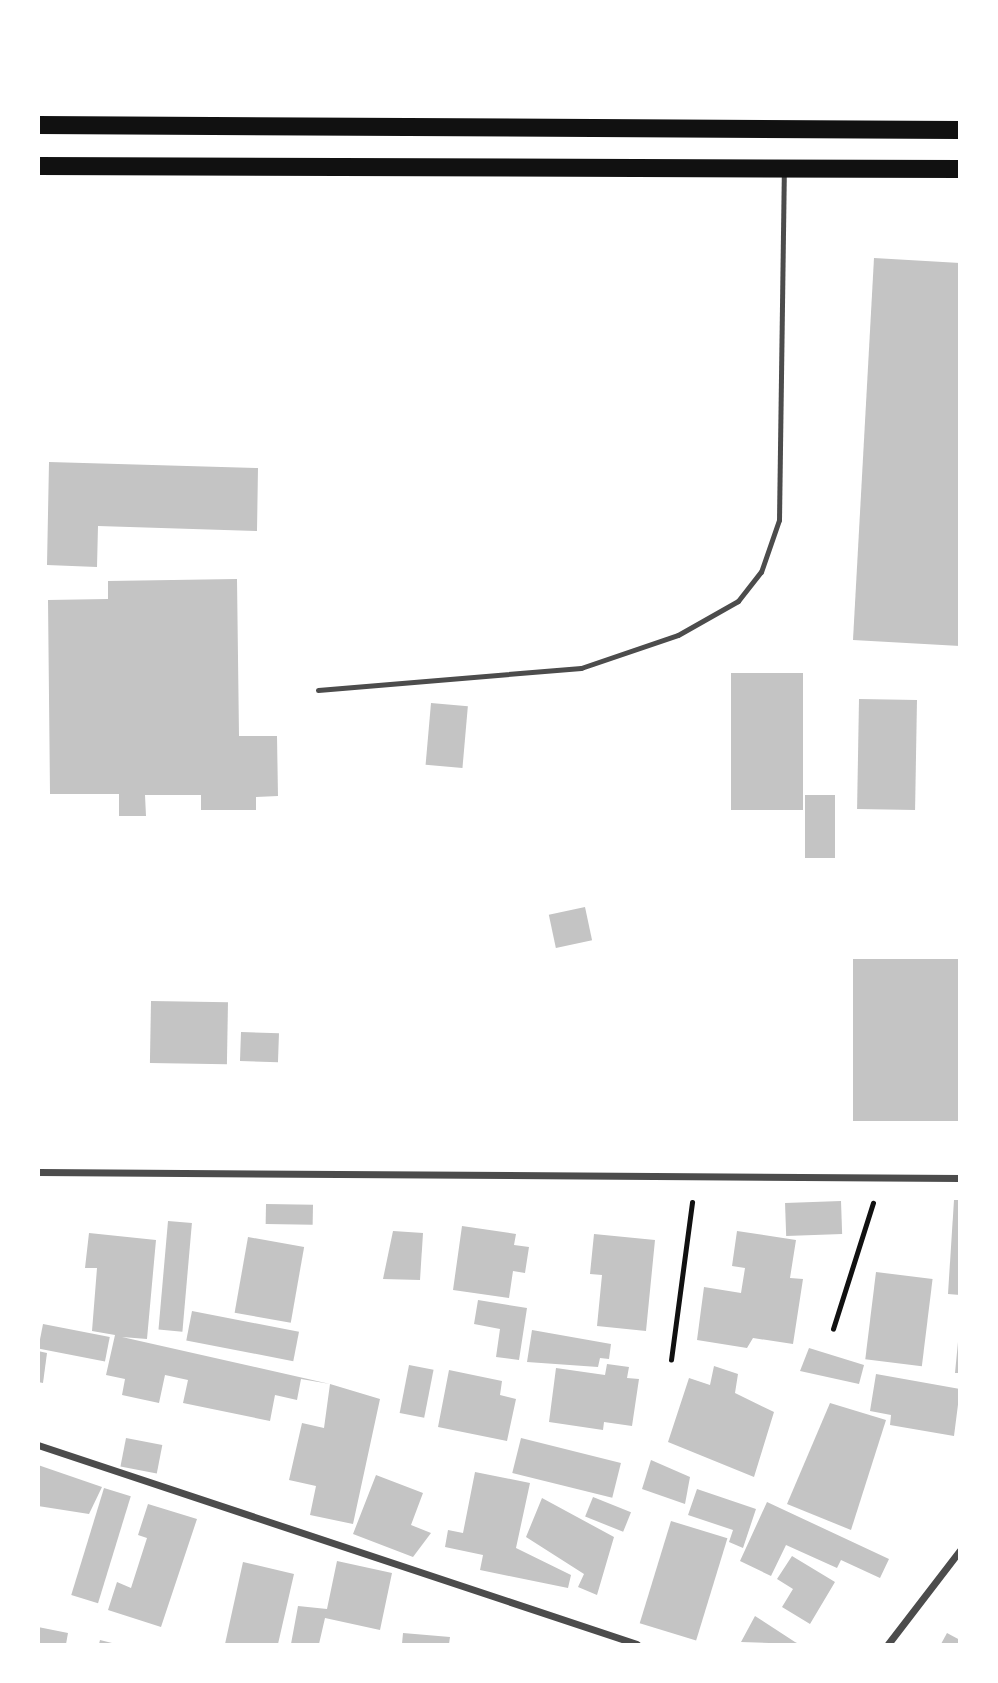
<!DOCTYPE html>
<style>
body{margin:0}
#map{position:relative;width:998px;height:1683px;overflow:hidden;background:#fff;font-family:Barlow,sans-serif}
div>[style]{position:absolute}
.building>*{inset:0;background:#c4c4c4;transform-origin:0 0}
.path>*{height:4.5px;margin:-2.25px;padding:0 2.25px;transform-origin:2.25px;border-radius:2.25px;background:#111}
.service>*{height:5px;margin:-2.5px;padding:0 2.5px;transform-origin:2.5px;border-radius:2.5px;background:#4c4c4c}
.minor>*{height:7px;margin:-3.5px;padding:0 3.5px;transform-origin:3.5px;border-radius:3.5px;background:#4c4c4c}
.primary>*{height:18px;margin:-9px;padding:0 9px;transform-origin:9px;border-radius:9px;background:#111}
span{translate:-50% -50%;white-space:nowrap;text-align:center;line-height:1.15;-webkit-text-stroke:5px #fff;paint-order:stroke}
.frame{position:absolute;inset:0;border:40px solid #fff;pointer-events:none}
</style>
<div id="map">
<div class="building">
<i style="clip-path:polygon(874px 258px,960px 263px,960px 646px,853px 640px)"></i>
<i style="clip-path:polygon(49px 462px,258px 468px,257px 531px,98px 526px,97px 567px,47px 565px)"></i>
<i style="clip-path:polygon(237px 579px,239px 736px,277px 736px,278px 796px,256px 797px,256px 810px,201px 810px,201px 795px,145px 795px,146px 816px,119px 816px,119px 794px,50px 794px,48px 600px,108px 599px,108px 581px)"></i>
<i style="left:731px;top:673px;width:72px;height:137px"></i>
<i style="left:859px;top:699px;width:58px;height:110px;rotate:1deg"></i>
<i style="left:431px;top:703px;width:37px;height:62px;rotate:5deg"></i>
<i style="left:805px;top:795px;width:30px;height:63px"></i>
<i style="left:585px;top:907px;width:34px;height:37px;rotate:78deg"></i>
<i style="left:960px;top:959px;width:162px;height:107px;rotate:90deg"></i>
<i style="left:151px;top:1001px;width:77px;height:62px;rotate:1deg"></i>
<i style="left:241px;top:1032px;width:38px;height:29px;rotate:2deg"></i>
<i style="clip-path:polygon(954px 1200px,960px 1200px,960px 1295px,948px 1294px)"></i>
<i style="left:841px;top:1201px;width:33px;height:56px;rotate:88deg"></i>
<i style="left:266px;top:1204px;width:47px;height:20px;rotate:1deg"></i>
<i style="left:168px;top:1221px;width:24px;height:109px;rotate:5deg"></i>
<i style="clip-path:polygon(462px 1226px,516px 1234px,514px 1245px,529px 1247px,525px 1273px,513px 1271px,509px 1298px,453px 1290px)"></i>
<i style="clip-path:polygon(393px 1231px,423px 1233px,420px 1280px,383px 1279px)"></i>
<i style="clip-path:polygon(737px 1231px,796px 1240px,790px 1278px,803px 1279px,793px 1344px,753px 1338px,747px 1348px,697px 1340px,704px 1287px,741px 1293px,745px 1268px,732px 1266px)"></i>
<i style="clip-path:polygon(89px 1233px,156px 1240px,147px 1339px,122px 1337px,330px 1384px,301px 1379px,297px 1400px,275px 1395px,270px 1421px,183px 1403px,188px 1380px,165px 1375px,159px 1403px,122px 1395px,125px 1379px,106px 1375px,115px 1335px,92px 1331px,97px 1268px,85px 1268px)"></i>
<i style="clip-path:polygon(594px 1234px,655px 1240px,646px 1331px,597px 1326px,602px 1275px,590px 1274px)"></i>
<i style="left:248px;top:1237px;width:57px;height:77px;rotate:10deg"></i>
<i style="left:876px;top:1272px;width:57px;height:88px;rotate:7deg"></i>
<i style="clip-path:polygon(478px 1300px,527px 1308px,519px 1360px,496px 1357px,500px 1329px,474px 1324px)"></i>
<i style="left:192px;top:1311px;width:109px;height:30px;rotate:11deg"></i>
<i style="left:43px;top:1324px;width:68px;height:25px;rotate:11deg"></i>
<i style="clip-path:polygon(532px 1330px,611px 1344px,609px 1359px,600px 1358px,598px 1367px,527px 1362px)"></i>
<i style="clip-path:polygon(958px 1342px,960px 1342px,960px 1373px,955px 1373px)"></i>
<i style="clip-path:polygon(809px 1348px,864px 1365px,859px 1384px,800px 1371px)"></i>
<i style="clip-path:polygon(38px 1351px,47px 1353px,43px 1383px,38px 1382px)"></i>
<i style="clip-path:polygon(607px 1364px,629px 1367px,627px 1378px,639px 1379px,632px 1426px,604px 1422px,603px 1430px,549px 1422px,556px 1368px,605px 1375px)"></i>
<i style="left:409px;top:1365px;width:25px;height:49px;rotate:11deg"></i>
<i style="clip-path:polygon(714px 1366px,738px 1374px,735px 1393px,774px 1412px,754px 1477px,668px 1442px,689px 1378px,710px 1385px)"></i>
<i style="clip-path:polygon(449px 1370px,502px 1381px,500px 1395px,516px 1399px,507px 1441px,438px 1427px)"></i>
<i style="clip-path:polygon(876px 1374px,960px 1389px,954px 1436px,890px 1425px,891px 1415px,870px 1411px)"></i>
<i style="clip-path:polygon(330px 1384px,380px 1399px,353px 1524px,310px 1515px,316px 1486px,289px 1480px,302px 1423px,324px 1428px)"></i>
<i style="clip-path:polygon(830px 1403px,886px 1420px,851px 1530px,787px 1504px)"></i>
<i style="left:126px;top:1438px;width:37px;height:29px;rotate:11deg"></i>
<i style="left:521px;top:1438px;width:103px;height:36px;rotate:14deg"></i>
<i style="clip-path:polygon(651px 1460px,690px 1477px,685px 1504px,642px 1489px)"></i>
<i style="clip-path:polygon(38px 1465px,102px 1487px,89px 1514px,38px 1506px)"></i>
<i style="clip-path:polygon(475px 1472px,530px 1483px,516px 1548px,571px 1575px,568px 1588px,480px 1570px,483px 1555px,445px 1547px,448px 1530px,463px 1533px)"></i>
<i style="clip-path:polygon(376px 1475px,423px 1493px,411px 1525px,431px 1533px,413px 1557px,353px 1534px)"></i>
<i style="left:104px;top:1488px;width:28px;height:112px;rotate:17deg"></i>
<i style="clip-path:polygon(697px 1489px,756px 1509px,743px 1548px,729px 1542px,733px 1530px,688px 1515px)"></i>
<i style="left:593px;top:1497px;width:41px;height:21px;rotate:22deg"></i>
<i style="clip-path:polygon(542px 1498px,614px 1537px,597px 1595px,578px 1587px,584px 1574px,526px 1537px)"></i>
<i style="clip-path:polygon(767px 1502px,889px 1559px,880px 1578px,841px 1560px,837px 1568px,786px 1545px,771px 1576px,740px 1561px)"></i>
<i style="clip-path:polygon(148px 1504px,197px 1519px,161px 1627px,108px 1610px,117px 1582px,131px 1588px,147px 1538px,138px 1535px)"></i>
<i style="left:671px;top:1521px;width:59px;height:107px;rotate:17deg"></i>
<i style="clip-path:polygon(792px 1556px,835px 1582px,810px 1624px,782px 1607px,793px 1589px,777px 1579px)"></i>
<i style="clip-path:polygon(337px 1561px,392px 1573px,380px 1630px,325px 1618px,319px 1644px,291px 1644px,298px 1606px,327px 1609px)"></i>
<i style="clip-path:polygon(243px 1562px,294px 1574px,278px 1644px,225px 1644px)"></i>
<i style="clip-path:polygon(755px 1616px,795px 1642px,799px 1644px,741px 1642px)"></i>
<i style="clip-path:polygon(38px 1627px,68px 1633px,66px 1644px,38px 1644px)"></i>
<i style="clip-path:polygon(403px 1633px,450px 1637px,449px 1644px,402px 1644px)"></i>
<i style="clip-path:polygon(947px 1633px,960px 1640px,960px 1644px,941px 1644px)"></i>
<i style="clip-path:polygon(100px 1640px,116px 1644px,99px 1644px)"></i>
</div>
<div class="path">
<i style="left:833px;top:1329px;width:132px;rotate:-72.4deg"></i>
<i style="left:671px;top:1360px;width:159px;rotate:-82.4deg"></i>
</div>
<div class="service">
<i style="left:318px;top:690px;width:264px;rotate:-4.8deg"></i>
<i style="left:581px;top:668px;width:102px;rotate:-18.8deg"></i>
<i style="left:678px;top:635px;width:69px;rotate:-29.5deg"></i>
<i style="left:738px;top:601px;width:37px;rotate:-52deg"></i>
<i style="left:761px;top:572px;width:55px;rotate:-70.9deg"></i>
<i style="left:779px;top:520px;width:347px;rotate:-89.2deg"></i>
</div>
<div class="minor">
<i style="left:38px;top:1172px;width:922px;rotate:0.37deg"></i>
<i style="left:38px;top:1445px;width:631px;rotate:18.38deg"></i>
<i style="left:888px;top:1644px;width:118px;rotate:-52.5deg"></i>
</div>
<div class="primary">
<i style="left:38px;top:125px;width:922px;rotate:0.31deg"></i>
<i style="left:38px;top:166px;width:922px;rotate:0.19deg"></i>
</div>
<div class="frame"></div>
</div>
